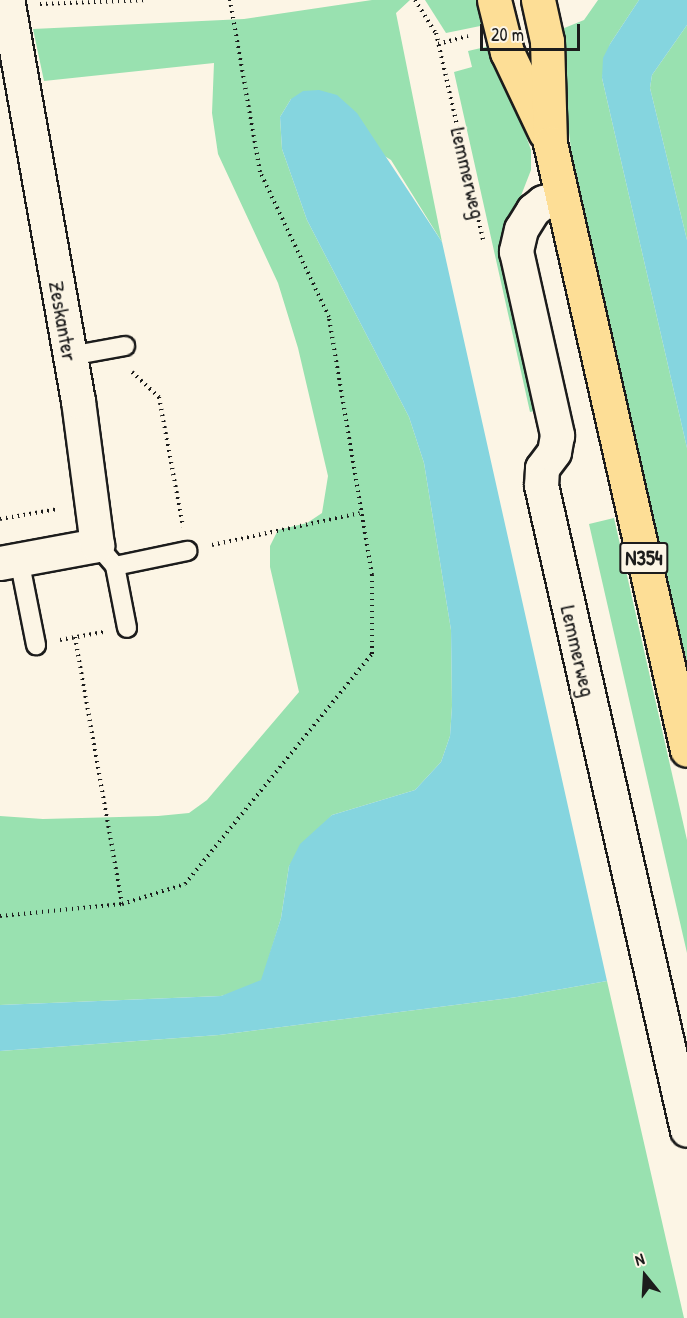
<!DOCTYPE html>
<style>
body{margin:0}
#map{position:relative;width:687px;height:1318px;overflow:hidden;background:#fcf5e5;font-family:"Patrick Hand",sans-serif}
div>[style]{position:absolute}
.green>*{inset:0;background:#99e1b0}
.water>*{inset:0;background:#85d5df}
.path>*{height:4px;margin-top:-2px;transform-origin:0;background:repeating-linear-gradient(90deg,#1c1c1c 0 1.5px,transparent 0 6px)}
.roads{filter:drop-shadow(2px 0 #1c1c1c) drop-shadow(-2px 0 #1c1c1c) drop-shadow(0 2px #1c1c1c) drop-shadow(0 -2px #1c1c1c)}
.lane>*{height:18px;margin:-9px;padding:0 9px;transform-origin:9px;border-radius:9px;background:#fcf5e5}
.street>*{height:33px;margin:-16.5px;padding:0 16.5px;transform-origin:16.5px;border-radius:16.5px;background:#fcf5e5}
.primary>*{height:33px;margin:-16.5px;padding:0 16.5px;transform-origin:16.5px;border-radius:16.5px;background:#fdde96}
span{translate:-50% -50%;white-space:nowrap;text-align:center;line-height:1.15;-webkit-text-stroke:5px #fcf5e5;paint-order:stroke}
.shield-label span{padding:2px 4px;background:#fcf5e5;border:2px solid;border-radius:4px;-webkit-text-stroke-width:0}
.shield-label{font-size:21px;color:#1c1c1c;font-weight:700}
.street-label{font-size:22px;color:#1c1c1c}
.north{position:absolute;left:615px;top:1246px;width:60px;height:60px;-webkit-text-stroke:4px #fcf5e5;paint-order:stroke;rotate:342deg;font-size:16px;font-weight:700;line-height:24px;text-align:center;color:#1c1c1c}
.north::after{content:'';display:block;margin:auto;width:21px;height:27px;background:#1c1c1c;clip-path:polygon(50% 0,100% 100%,50% 72%,0 100%)}
.scale{position:absolute;left:480px;top:24px;width:100px;height:27px;box-sizing:border-box;border:3px solid #1c1c1c;border-top:0;padding-left:8px;font-size:18px;line-height:21px;white-space:nowrap;color:#1c1c1c;-webkit-text-stroke:4px #fcf5e5;paint-order:stroke}
</style>
<div id="map">
<div class="green">
<i style="clip-path:polygon(372px 0,410px 0,396px 13px,442px 242px,391px 160px,291px 99px,280px 117px,282px 149px,307px 220px,409px 417px,424px 463px,451px 630px,452px 706px,450px 736px,441px 762px,415px 790px,332px 815px,289px 866px,281px 918px,262px 980px,246px 989px,221px 996px,0 1005px,0 816px,43px 819px,158px 816px,189px 813px,207px 800px,299px 692px,270px 567px,270px 546px,278px 530px,307px 523px,322px 513px,328px 476px,298px 348px,278px 283px,218px 154px,212px 113px,214px 63px,44px 81px,33px 29px,244px 19px)"></i>
<i style="clip-path:polygon(425px 0,479px 0,490px 24px,446px 33px)"></i>
<i style="clip-path:polygon(598px 0,639px 0,610px 44px,602px 78px,687px 448px,687px 670px,572px 158px,557px 31px,584px 20px)"></i>
<i style="clip-path:polygon(687px 25px,687px 240px,650px 88px,652px 75px)"></i>
<i style="clip-path:polygon(494px 45px,531px 150px,531px 170px,517px 206px,535px 411px,530px 412px,454px 72px,472px 67px,468px 51px)"></i>
<i style="clip-path:polygon(614px 518px,687px 840px,687px 953px,589px 524px)"></i>
<i style="clip-path:polygon(607px 981px,684px 1318px,0 1318px,0 1051px,219px 1035px,517px 997px)"></i>
</div>
<div class="water">
<i style="clip-path:polygon(639px 0,687px 0,687px 25px,652px 75px,650px 88px,687px 240px,687px 448px,602px 78px,603px 58px,610px 44px)"></i>
<i style="clip-path:polygon(319px 90px,337px 95px,357px 113px,442px 242px,607px 981px,517px 997px,219px 1035px,0 1051px,0 1005px,221px 996px,261px 980px,281px 918px,289px 866px,300px 844px,332px 815px,415px 790px,441px 762px,450px 736px,452px 706px,451px 630px,424px 463px,409px 417px,307px 220px,282px 149px,280px 117px,291px 99px,303px 91px)"></i>
</div>
<div class="path">
<i style="left:415px;top:0;width:39px;rotate:58deg"></i>
<i style="left:436px;top:33px;width:212px;rotate:77.2deg"></i>
<i style="left:40px;top:4px;width:107px;rotate:-2.1deg"></i>
<i style="left:438px;top:44px;width:31px;rotate:-15deg"></i>
<i style="left:132px;top:372px;width:37px;rotate:43deg"></i>
<i style="left:159px;top:397px;width:132px;rotate:79.5deg"></i>
<i style="left:0;top:519px;width:59px;rotate:-9.8deg"></i>
<i style="left:212px;top:545px;width:151px;rotate:-12.2deg"></i>
<i style="left:75px;top:637px;width:271px;rotate:80deg"></i>
<i style="left:60px;top:640px;width:44px;rotate:-10.5deg"></i>
<i style="left:0;top:916px;width:123px;rotate:-5.6deg"></i>
<i style="left:122px;top:904px;width:66px;rotate:-17.6deg"></i>
<i style="left:185px;top:884px;width:296px;rotate:-50.9deg"></i>
<i style="left:372px;top:654px;width:79px;rotate:-90deg"></i>
<i style="left:372px;top:575px;width:262px;rotate:-99.5deg"></i>
<i style="left:329px;top:317px;width:161px;rotate:-115.4deg"></i>
<i style="left:260px;top:172px;width:175px;rotate:-99.9deg"></i>
</div>
<div class="roads">
<div class="lane">
<i style="left:70px;top:356px;width:56px;rotate:-10.3deg"></i>
<i style="left:97px;top:545px;width:28px;rotate:49deg"></i>
<i style="left:115px;top:566px;width:63px;rotate:79deg"></i>
<i style="left:19px;top:559px;width:88px;rotate:78.8deg"></i>
<i style="left:115px;top:566px;width:74px;rotate:-11.8deg"></i>
</div>
<div class="street">
<i style="left:562px;top:197px;width:20px;rotate:165deg"></i>
<i style="left:543px;top:202px;width:13px;rotate:141deg"></i>
<i style="left:533px;top:210px;width:22px;rotate:122deg"></i>
<i style="left:521px;top:229px;width:23px;rotate:103deg"></i>
<i style="left:516px;top:251px;width:189px;rotate:77.4deg"></i>
<i style="left:557px;top:435px;width:17px;rotate:100deg"></i>
<i style="left:554px;top:452px;width:20px;rotate:127deg"></i>
<i style="left:542px;top:468px;width:17px;rotate:93deg"></i>
<i style="left:541px;top:485px;width:661px;rotate:77.25deg"></i>
<i style="left:0;top:563px;width:99px;rotate:-10.5deg"></i>
<i style="left:97px;top:545px;width:145px;rotate:-97.5deg"></i>
<i style="left:78px;top:401px;width:407px;rotate:-100deg"></i>
</div>
<div class="primary">
<i style="left:494px;top:0;width:54px;rotate:76deg"></i>
<i style="left:507px;top:52px;width:89px;rotate:64.6deg"></i>
<i style="left:538px;top:0;width:42px;rotate:77.6deg"></i>
<i style="left:547px;top:41px;width:102px;rotate:88.3deg"></i>
<i style="left:550px;top:143px;width:622px;rotate:77.28deg"></i>
</div>
</div>
<div class="shield-label">
<span style="left:644px;top:558px">N354</span>
</div>
<div class="street-label">
<span style="left:468px;top:173px;rotate:77deg">Lemmerweg</span>
<span style="left:63px;top:321px;rotate:80deg">Zeskanter</span>
<span style="left:578px;top:651px;rotate:77deg">Lemmerweg</span>
</div>
<div class="north">N</div>
<div class="scale">20 m</div>
</div>
